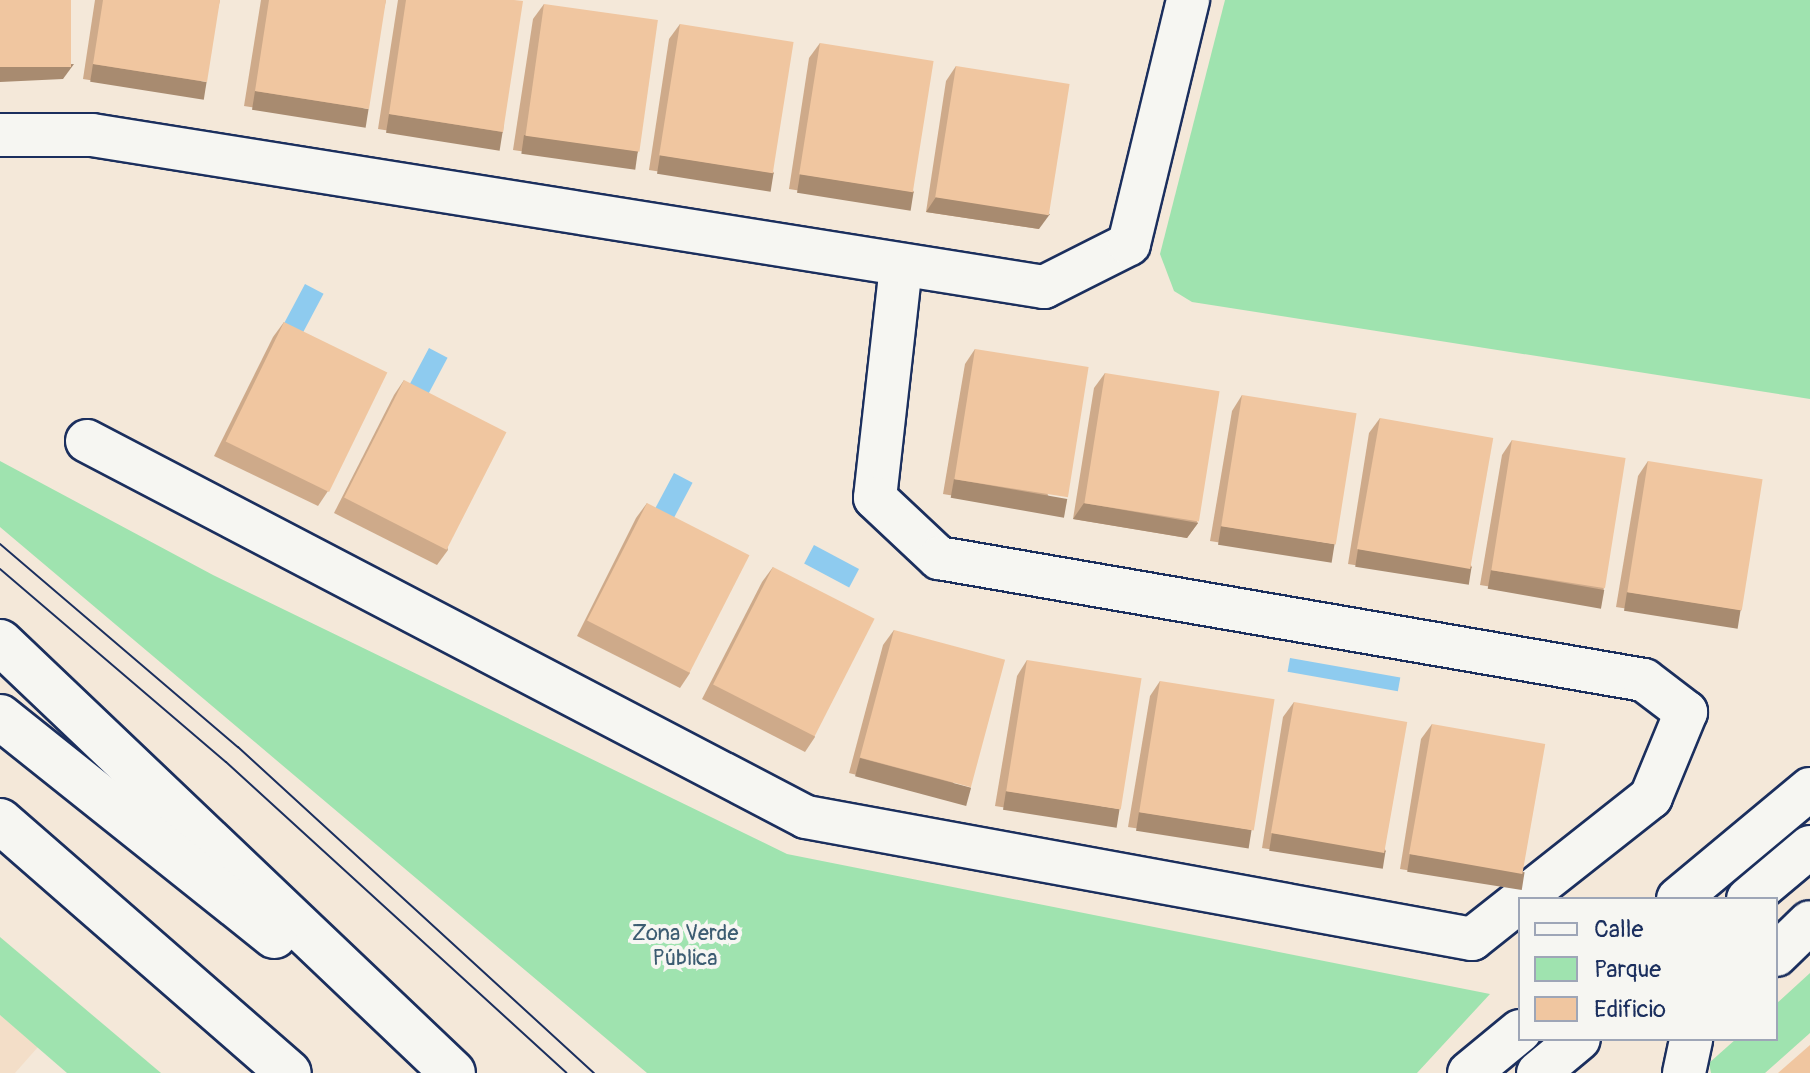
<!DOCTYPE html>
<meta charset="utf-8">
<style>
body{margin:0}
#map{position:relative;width:1810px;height:1073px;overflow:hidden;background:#f4e8d9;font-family:Pangolin,sans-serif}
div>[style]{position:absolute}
.built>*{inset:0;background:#f3dec8}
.green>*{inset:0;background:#9fe3af}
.water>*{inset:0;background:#8ecbef;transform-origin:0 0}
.roads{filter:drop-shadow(2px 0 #1b2f5e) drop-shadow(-2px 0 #1b2f5e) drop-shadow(0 2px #1b2f5e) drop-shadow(0 -2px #1b2f5e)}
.minor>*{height:42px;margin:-21px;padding:0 21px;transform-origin:21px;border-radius:21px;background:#f6f6f2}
.highway>*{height:44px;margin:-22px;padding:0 22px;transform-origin:22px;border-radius:22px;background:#f6f6f2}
.tram>*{height:2px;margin:-1px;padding:0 1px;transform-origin:1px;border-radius:1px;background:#1b2f5e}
.wall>*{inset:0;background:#ceaa8a}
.shaded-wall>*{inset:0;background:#a88b70;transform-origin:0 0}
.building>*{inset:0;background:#f0c6a0;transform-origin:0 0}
span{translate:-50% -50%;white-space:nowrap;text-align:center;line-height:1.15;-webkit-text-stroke:8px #f6f6f2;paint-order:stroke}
.park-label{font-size:22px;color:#3c5c72}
.legend{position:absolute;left:1518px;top:897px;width:260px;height:144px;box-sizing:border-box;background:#f6f6f2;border:2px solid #9ea6b7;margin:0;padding:10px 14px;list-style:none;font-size:24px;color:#1b2f5e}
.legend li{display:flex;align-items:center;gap:16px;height:40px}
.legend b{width:40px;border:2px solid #9ea6b7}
</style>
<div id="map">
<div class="built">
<i style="clip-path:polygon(0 1015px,38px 1047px,15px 1073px,0 1073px)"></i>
</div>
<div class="green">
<i style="clip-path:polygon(1225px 0,1810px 0,1810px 399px,1192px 302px,1174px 291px,1160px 254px)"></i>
<i style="clip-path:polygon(0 461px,213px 575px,787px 854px,1490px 994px,1417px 1073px,647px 1073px,0 527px)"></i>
<i style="clip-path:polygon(0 937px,161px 1073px,67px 1073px,0 1015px)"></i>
<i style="clip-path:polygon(1810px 973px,1810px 1033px,1765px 1073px,1711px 1073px,1709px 1063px,1736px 1039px,1776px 1039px,1776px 1004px)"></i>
</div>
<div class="water">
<i style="left:305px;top:284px;width:21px;height:55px;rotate:28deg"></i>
<i style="left:429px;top:348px;width:21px;height:55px;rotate:28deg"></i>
<i style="left:674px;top:473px;width:21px;height:55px;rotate:28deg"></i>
<i style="left:814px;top:545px;width:51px;height:21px;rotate:28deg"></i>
<i style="left:1290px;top:658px;width:112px;height:14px;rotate:10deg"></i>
</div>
<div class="roads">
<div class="minor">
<i style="left:0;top:135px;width:92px"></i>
<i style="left:92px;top:135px;width:964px;rotate:9.07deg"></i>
<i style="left:1044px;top:287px;width:95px;rotate:-26.8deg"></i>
<i style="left:1129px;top:244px;width:251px;rotate:-76.4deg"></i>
<i style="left:901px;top:266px;width:233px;rotate:96.4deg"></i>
<i style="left:875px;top:498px;width:88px;rotate:43.2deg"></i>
<i style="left:939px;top:558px;width:715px;rotate:9.82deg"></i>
<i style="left:1644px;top:680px;width:53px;rotate:37.3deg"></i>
<i style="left:1686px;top:712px;width:92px;rotate:112.4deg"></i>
<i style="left:1651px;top:797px;width:164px;rotate:141.7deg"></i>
<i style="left:87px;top:441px;width:811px;rotate:27.61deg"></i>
<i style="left:806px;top:817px;width:677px;rotate:10.38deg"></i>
<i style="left:1472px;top:939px;width:61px;rotate:-38.4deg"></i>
<i style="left:1678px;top:899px;width:172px;rotate:-39.8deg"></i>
<i style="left:1748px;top:899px;width:81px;rotate:-40deg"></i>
<i style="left:1776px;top:955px;width:47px;rotate:-44.1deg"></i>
<i style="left:1469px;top:1073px;width:66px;rotate:-39.5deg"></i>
<i style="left:1538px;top:1073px;width:53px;rotate:-39.7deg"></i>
<i style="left:1684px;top:1073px;width:35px;rotate:-78deg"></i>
</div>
<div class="highway">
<i style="left:0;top:642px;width:625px;rotate:43.57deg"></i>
<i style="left:0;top:717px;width:351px;rotate:38.6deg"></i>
<i style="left:0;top:821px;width:383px;rotate:41.1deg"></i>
</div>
</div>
<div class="tram">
<i style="left:0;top:544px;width:313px;rotate:40.5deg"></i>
<i style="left:238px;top:747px;width:483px;rotate:42.5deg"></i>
<i style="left:0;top:569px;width:297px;rotate:40.5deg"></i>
<i style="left:226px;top:762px;width:461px;rotate:42.4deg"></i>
</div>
<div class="wall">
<i style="clip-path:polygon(95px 0,220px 0,197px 97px,83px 79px)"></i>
<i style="clip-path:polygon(261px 0,386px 0,358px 124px,244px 106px)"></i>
<i style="clip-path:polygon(398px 0,514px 0,503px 132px,492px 147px,378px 129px)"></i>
<i style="clip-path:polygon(544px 4px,638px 152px,627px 167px,513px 150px,533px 19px)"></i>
<i style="clip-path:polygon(680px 24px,774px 173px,763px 188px,649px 170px,669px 39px)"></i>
<i style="clip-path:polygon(820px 43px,914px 192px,903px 207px,789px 189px,809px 58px)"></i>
<i style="clip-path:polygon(956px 66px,1039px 229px,926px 212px,946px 81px)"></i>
<i style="clip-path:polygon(284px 322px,328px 491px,318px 506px,214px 456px,273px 337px)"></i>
<i style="clip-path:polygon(975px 349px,1057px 513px,943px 494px,965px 364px)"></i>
<i style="clip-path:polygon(1105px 373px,1198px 523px,1187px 538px,1073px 519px,1094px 388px)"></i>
<i style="clip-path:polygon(404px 380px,448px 550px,437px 565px,334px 513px,394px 395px)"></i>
<i style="clip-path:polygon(1242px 395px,1324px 559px,1210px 541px,1232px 411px)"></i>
<i style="clip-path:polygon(1380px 418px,1472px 567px,1462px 582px,1348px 564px,1369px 433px)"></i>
<i style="clip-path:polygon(1512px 440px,1604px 589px,1594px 604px,1480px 585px,1502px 455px)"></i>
<i style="clip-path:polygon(1648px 461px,1741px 610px,1730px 625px,1616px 607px,1638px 476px)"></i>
<i style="clip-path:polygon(647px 503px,690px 673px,680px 688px,577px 636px,636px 518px)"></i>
<i style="clip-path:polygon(773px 567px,815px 737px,805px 752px,702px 699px,762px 582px)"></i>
<i style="clip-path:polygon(894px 630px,961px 802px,849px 773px,883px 645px)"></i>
<i style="clip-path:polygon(1027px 660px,1109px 824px,995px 806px,1017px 676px)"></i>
<i style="clip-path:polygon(1160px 681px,1242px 845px,1128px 827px,1150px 696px)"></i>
<i style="clip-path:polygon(1294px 702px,1386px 851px,1375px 866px,1262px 848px,1283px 717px)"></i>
<i style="clip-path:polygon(1432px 724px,1514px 888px,1400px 869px,1421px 739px)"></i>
</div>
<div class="shaded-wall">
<i style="clip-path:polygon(74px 64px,63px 79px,0 82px,0 67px)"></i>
<i style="left:93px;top:64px;width:115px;height:18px;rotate:9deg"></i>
<i style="left:255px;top:91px;width:115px;height:19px;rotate:9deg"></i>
<i style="left:389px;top:114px;width:115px;height:19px;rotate:9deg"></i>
<i style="left:524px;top:135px;width:115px;height:19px;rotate:8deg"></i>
<i style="left:660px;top:155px;width:115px;height:19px;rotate:9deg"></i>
<i style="left:800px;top:174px;width:115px;height:19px;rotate:9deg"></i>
<i style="clip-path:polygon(936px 197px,1050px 214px,1039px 229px,926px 212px)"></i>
<i style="left:954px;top:479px;width:115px;height:19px;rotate:10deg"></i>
<i style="clip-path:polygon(1084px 503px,1198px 523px,1187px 538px,1073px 519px)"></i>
<i style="left:1221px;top:526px;width:115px;height:19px;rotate:9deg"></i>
<i style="left:1358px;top:549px;width:115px;height:18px;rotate:9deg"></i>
<i style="left:1491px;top:570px;width:115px;height:19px;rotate:10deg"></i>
<i style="left:1627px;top:592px;width:115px;height:19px;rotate:9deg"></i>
<i style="left:860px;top:758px;width:115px;height:19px;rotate:15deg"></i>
<i style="left:1006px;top:791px;width:115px;height:19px;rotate:9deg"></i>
<i style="left:1139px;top:812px;width:114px;height:19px;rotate:9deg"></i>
<i style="left:1272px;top:833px;width:115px;height:18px;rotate:9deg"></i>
<i style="left:1410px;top:854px;width:116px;height:18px;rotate:9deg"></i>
</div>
<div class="building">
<i style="left:0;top:0;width:71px;height:67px"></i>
<i style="clip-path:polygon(103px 0,220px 0,207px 82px,93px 64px)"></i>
<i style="clip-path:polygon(269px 0,386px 0,369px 109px,255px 91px)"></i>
<i style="clip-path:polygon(406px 0,514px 0,523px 1px,503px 132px,389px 114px)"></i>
<i style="left:544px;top:4px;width:115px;height:133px;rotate:8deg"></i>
<i style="left:680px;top:24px;width:115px;height:133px;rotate:9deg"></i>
<i style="left:820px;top:43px;width:115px;height:133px;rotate:9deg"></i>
<i style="left:956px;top:66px;width:115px;height:133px;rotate:9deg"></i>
<i style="left:284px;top:322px;width:115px;height:133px;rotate:26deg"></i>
<i style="left:975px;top:349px;width:115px;height:132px;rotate:9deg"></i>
<i style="left:1105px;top:373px;width:116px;height:132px;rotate:9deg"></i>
<i style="left:404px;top:380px;width:115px;height:132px;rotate:27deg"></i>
<i style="left:1242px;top:395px;width:116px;height:133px;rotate:9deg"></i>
<i style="left:1380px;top:418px;width:115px;height:133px;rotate:10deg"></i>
<i style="left:1512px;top:440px;width:115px;height:132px;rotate:9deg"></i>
<i style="left:1648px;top:461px;width:116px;height:133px;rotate:9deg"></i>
<i style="left:647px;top:503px;width:115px;height:132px;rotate:27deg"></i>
<i style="left:773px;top:567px;width:114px;height:132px;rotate:27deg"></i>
<i style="left:894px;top:630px;width:115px;height:132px;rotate:15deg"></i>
<i style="left:1027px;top:660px;width:116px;height:133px;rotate:9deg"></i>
<i style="left:1160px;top:681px;width:116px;height:133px;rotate:9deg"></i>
<i style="left:1294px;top:702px;width:115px;height:133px;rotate:10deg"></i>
<i style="left:1432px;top:724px;width:115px;height:132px;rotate:10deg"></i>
<i style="clip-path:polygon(1810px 1045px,1810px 1073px,1778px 1073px)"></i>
</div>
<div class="park-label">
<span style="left:685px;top:946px">Zona Verde<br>Pública</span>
</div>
<ul class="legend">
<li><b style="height:10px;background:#f6f6f2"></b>Calle</li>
<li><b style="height:22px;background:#9fe3af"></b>Parque</li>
<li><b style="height:22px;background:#f0c6a0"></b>Edificio</li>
</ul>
</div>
